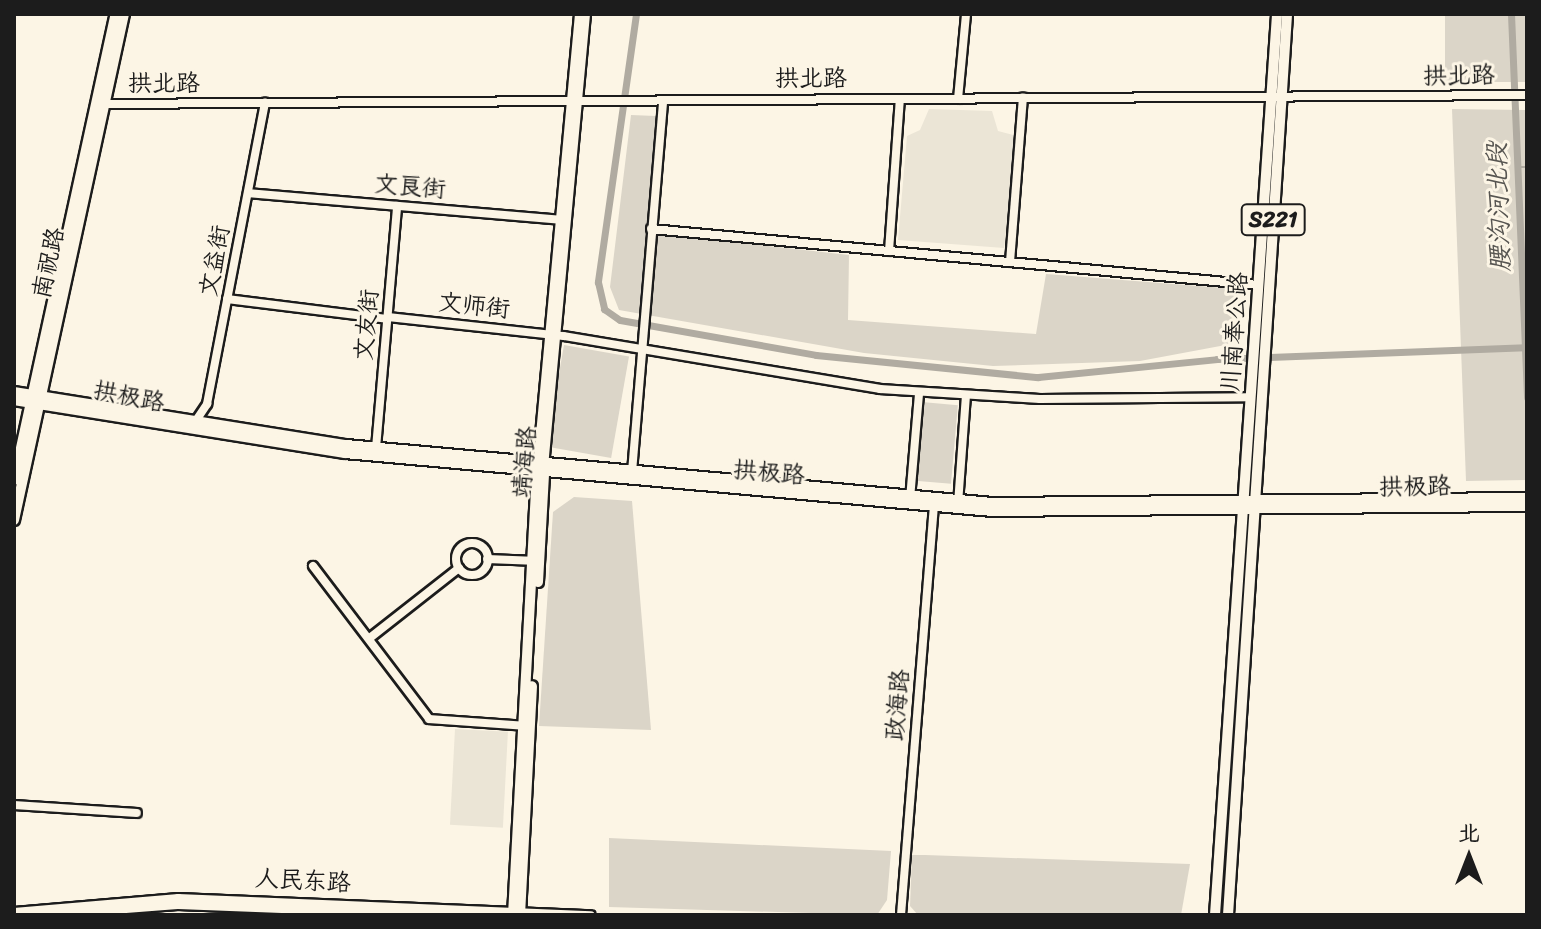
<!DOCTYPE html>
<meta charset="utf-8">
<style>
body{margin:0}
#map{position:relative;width:1541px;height:929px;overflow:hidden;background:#fcf5e5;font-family:Sriracha,"LXGW WenKai TC",sans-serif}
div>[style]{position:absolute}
.built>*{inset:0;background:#ebe5d6;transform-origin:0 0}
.green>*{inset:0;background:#dbd5c8;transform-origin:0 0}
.stream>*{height:2px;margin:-1px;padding:0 1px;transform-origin:1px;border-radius:1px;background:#b0aba1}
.canal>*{height:7px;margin:-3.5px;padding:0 3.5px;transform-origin:3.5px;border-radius:3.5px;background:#b0aba1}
.roads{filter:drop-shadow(2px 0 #1c1c1c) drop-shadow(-2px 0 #1c1c1c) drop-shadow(0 2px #1c1c1c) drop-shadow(0 -2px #1c1c1c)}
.minor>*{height:8px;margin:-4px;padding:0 4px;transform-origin:4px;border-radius:4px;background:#fcf5e5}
.minor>.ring{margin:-4px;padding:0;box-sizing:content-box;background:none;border:8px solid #fcf5e5;border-radius:50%}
.major>*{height:10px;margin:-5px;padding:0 5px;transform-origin:5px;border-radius:5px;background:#fcf5e5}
span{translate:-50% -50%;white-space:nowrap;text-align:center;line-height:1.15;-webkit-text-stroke:6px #fcf5e5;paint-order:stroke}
.shield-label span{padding:2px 6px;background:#fcf5e5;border:2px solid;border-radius:6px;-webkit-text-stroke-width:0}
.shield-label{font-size:22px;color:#1c1c1c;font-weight:700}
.street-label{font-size:24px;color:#1c1c1c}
.water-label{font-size:26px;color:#575551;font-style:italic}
.frame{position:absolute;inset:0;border:16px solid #1c1c1c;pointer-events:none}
.north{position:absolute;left:1429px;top:817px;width:80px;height:80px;-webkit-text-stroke:6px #fcf5e5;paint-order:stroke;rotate:0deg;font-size:22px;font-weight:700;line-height:32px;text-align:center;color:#1c1c1c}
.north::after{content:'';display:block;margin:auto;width:28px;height:36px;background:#1c1c1c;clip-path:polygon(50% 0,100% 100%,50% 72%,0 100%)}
</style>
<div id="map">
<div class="built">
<i style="clip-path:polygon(929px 109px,992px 111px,998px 131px,1017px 136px,1004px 248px,898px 240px,907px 136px,920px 130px)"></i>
<i style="left:455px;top:729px;width:53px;height:96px;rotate:3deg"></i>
</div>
<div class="green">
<i style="left:1445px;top:14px;width:82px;height:68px"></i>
<i style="clip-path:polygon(1452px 109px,1527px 110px,1527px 480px,1466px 481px)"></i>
<i style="clip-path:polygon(631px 115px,656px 116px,646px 232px,849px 255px,848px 320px,1036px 334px,1046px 274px,1237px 289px,1231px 344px,1140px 361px,993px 366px,864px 353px,619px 310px,610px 287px)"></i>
<i style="left:564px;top:345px;width:66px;height:103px;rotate:10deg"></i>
<i style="left:922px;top:402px;width:36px;height:79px;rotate:5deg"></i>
<i style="clip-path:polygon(574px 497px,632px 501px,651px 730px,539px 726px,553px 512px)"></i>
<i style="clip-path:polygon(609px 838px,891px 851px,887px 900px,877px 915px,609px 907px)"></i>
<i style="clip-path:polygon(912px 855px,925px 855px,1190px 864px,1181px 915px,918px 915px,910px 906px)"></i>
</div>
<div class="stream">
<i style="left:1516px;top:167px;width:11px"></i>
</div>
<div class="canal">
<i style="left:636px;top:14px;width:271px;rotate:98.1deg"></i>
<i style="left:598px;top:282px;width:28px;rotate:77deg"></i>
<i style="left:604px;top:309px;width:19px;rotate:35deg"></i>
<i style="left:620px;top:320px;width:199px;rotate:10.1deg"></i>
<i style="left:816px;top:355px;width:223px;rotate:5.7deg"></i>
<i style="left:1038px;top:377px;width:180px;rotate:-5.7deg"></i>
<i style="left:1217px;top:359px;width:308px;rotate:-2.2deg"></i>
<i style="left:1511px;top:14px;width:384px;rotate:87.6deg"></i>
</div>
<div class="roads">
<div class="minor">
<i style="left:958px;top:99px;width:85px;rotate:-84.6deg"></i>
<i style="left:100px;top:104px;width:1427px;rotate:-0.36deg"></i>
<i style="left:248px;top:193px;width:315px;rotate:4.9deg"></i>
<i style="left:651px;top:229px;width:610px;rotate:5.27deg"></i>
<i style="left:889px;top:251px;width:152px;rotate:-85.9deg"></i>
<i style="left:1010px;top:262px;width:165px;rotate:-85.5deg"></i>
<i style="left:227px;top:299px;width:161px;rotate:7.1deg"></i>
<i style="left:388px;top:317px;width:177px;rotate:6.2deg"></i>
<i style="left:564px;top:336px;width:320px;rotate:9.5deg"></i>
<i style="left:880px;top:389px;width:160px;rotate:3.6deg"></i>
<i style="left:1040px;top:399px;width:210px;rotate:-0.5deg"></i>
<i style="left:195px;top:422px;width:22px;rotate:-56deg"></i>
<i style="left:207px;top:404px;width:307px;rotate:-79.1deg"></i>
<i style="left:376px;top:448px;width:243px;rotate:-85deg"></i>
<i style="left:537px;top:467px;width:455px;rotate:-84.7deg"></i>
<i style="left:544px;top:467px;width:455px;rotate:-84.7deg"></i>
<i style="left:632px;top:472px;width:372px;rotate:-85.2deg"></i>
<i style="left:910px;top:499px;width:106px;rotate:-85.1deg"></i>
<i style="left:958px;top:504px;width:108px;rotate:-85.8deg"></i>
<i class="ring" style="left:456px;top:543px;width:24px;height:24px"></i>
<i style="left:487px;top:559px;width:51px;rotate:2.2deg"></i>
<i style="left:313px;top:566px;width:192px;rotate:52.8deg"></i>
<i style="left:429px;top:719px;width:98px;rotate:4.1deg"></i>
<i style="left:371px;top:637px;width:112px;rotate:-38.1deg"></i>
<i style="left:14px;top:805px;width:123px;rotate:3.7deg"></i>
<i style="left:14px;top:912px;width:165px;rotate:-4.9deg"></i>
<i style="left:178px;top:898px;width:413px;rotate:2.4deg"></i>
<i style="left:48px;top:915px;width:130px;rotate:-4.4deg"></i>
<i style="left:178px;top:905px;width:266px;rotate:2.2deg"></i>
<i style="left:901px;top:915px;width:413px;rotate:-85.4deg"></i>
</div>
<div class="major">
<i style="left:14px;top:392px;width:336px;rotate:9.1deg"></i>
<i style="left:346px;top:445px;width:649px;rotate:5.13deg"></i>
<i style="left:992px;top:503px;width:535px;rotate:-0.54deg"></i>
<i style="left:14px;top:400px;width:335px;rotate:9.1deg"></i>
<i style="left:345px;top:453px;width:650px;rotate:5.12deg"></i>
<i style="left:992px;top:511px;width:535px;rotate:-0.54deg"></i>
<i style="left:14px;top:480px;width:477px;rotate:-77.7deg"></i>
<i style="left:14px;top:520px;width:518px;rotate:-77.74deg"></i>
<i style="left:538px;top:582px;width:109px;rotate:-86.8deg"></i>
<i style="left:513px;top:915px;width:444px;rotate:-86.9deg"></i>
<i style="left:520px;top:915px;width:229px;rotate:-87deg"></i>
<i style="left:1215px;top:915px;width:903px;rotate:-86.06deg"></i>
<i style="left:1228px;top:915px;width:903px;rotate:-86.25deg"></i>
</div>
</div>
<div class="shield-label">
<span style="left:1273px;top:220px">S221</span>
</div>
<div class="street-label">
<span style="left:1459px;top:76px;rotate:-1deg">拱北路</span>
<span style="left:811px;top:79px">拱北路</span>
<span style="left:164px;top:84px">拱北路</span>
<span style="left:410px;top:187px;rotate:5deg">文良街</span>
<span style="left:215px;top:261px;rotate:-79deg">文益街</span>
<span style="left:49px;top:263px;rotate:-78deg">南祝路</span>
<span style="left:474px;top:306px;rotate:6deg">文师街</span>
<span style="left:367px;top:325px;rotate:-85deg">文友街</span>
<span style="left:1235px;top:332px;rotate:-86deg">川南奉公路</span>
<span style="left:129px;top:397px;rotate:11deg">拱极路</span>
<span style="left:525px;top:462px;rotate:-85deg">靖海路</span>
<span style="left:769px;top:473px;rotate:5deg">拱极路</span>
<span style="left:1415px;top:487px;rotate:-1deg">拱极路</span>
<span style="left:898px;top:705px;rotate:-85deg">政海路</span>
<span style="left:303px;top:881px;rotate:3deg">人民东路</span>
</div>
<div class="water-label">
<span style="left:1499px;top:207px;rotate:-92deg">腰沟河北段</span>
</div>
<div class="frame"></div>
<div class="north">北</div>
</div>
